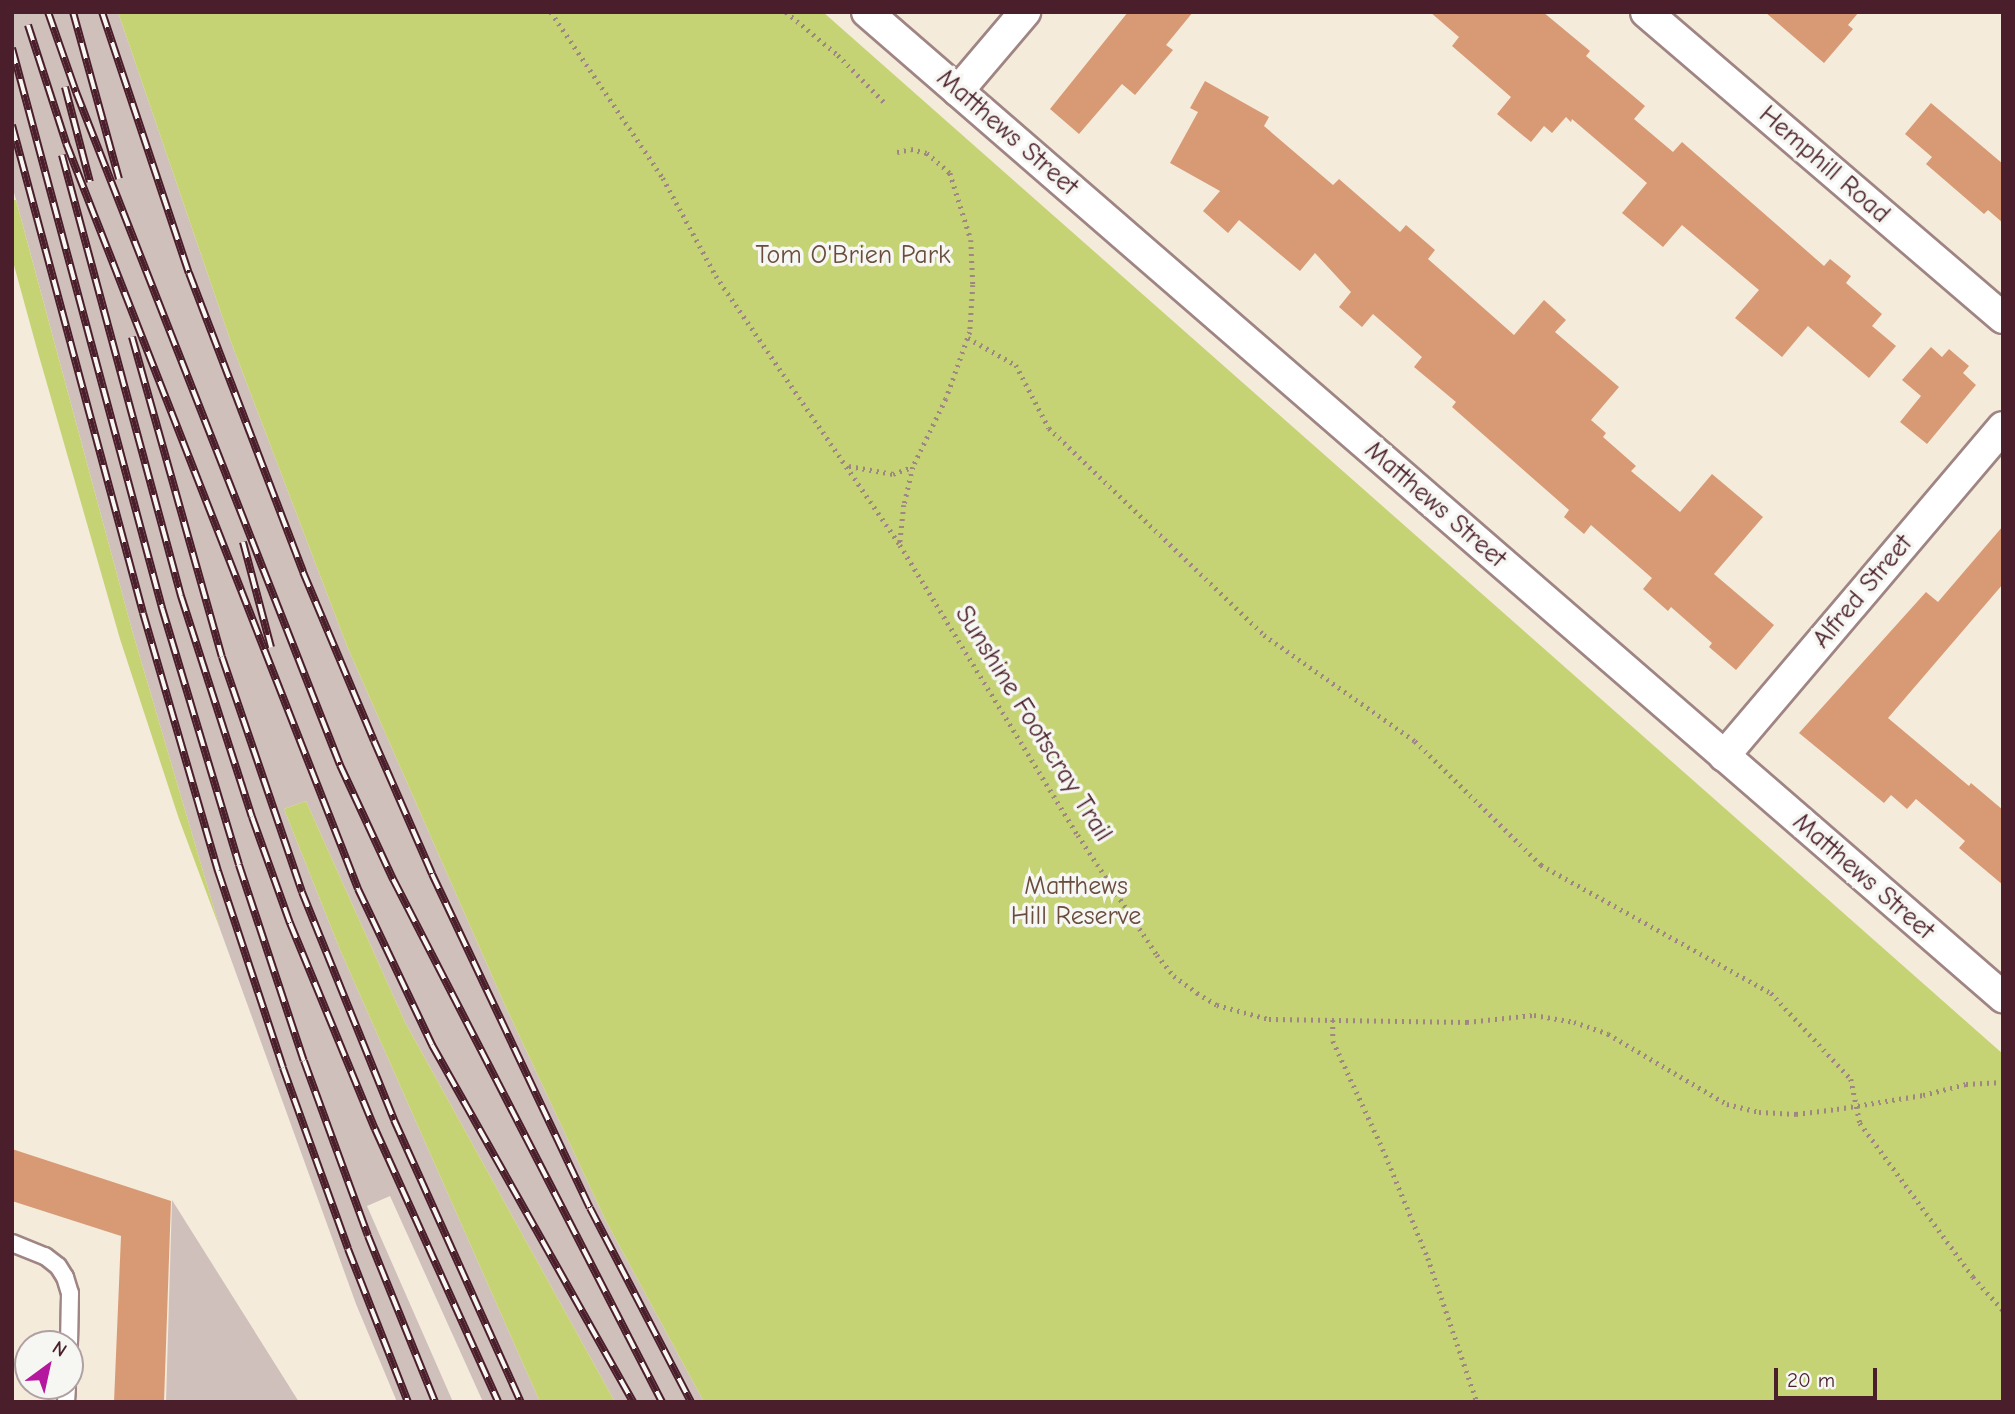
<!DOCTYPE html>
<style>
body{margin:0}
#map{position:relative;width:2015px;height:1414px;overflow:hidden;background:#f4ebdb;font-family:"Comic Neue",sans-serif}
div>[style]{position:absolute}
.industrial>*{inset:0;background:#d0c0bc}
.green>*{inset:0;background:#c5d374}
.building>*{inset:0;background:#d89a75}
.path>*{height:4.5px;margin-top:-2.25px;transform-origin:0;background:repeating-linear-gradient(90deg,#9f8583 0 2px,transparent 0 7px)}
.roads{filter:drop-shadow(2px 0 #9f8583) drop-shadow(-2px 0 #9f8583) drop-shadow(0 2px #9f8583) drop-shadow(0 -2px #9f8583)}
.lane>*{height:16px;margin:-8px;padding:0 8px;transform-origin:8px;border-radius:8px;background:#fff}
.street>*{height:30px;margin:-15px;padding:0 15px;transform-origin:15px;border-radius:15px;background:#fff}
.rail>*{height:8px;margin-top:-4px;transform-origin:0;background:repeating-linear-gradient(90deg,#f6f6f2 0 16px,#4a1f2b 0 32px);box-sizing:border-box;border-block:2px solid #4a1f2b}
span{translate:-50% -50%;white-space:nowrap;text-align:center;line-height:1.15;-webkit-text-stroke:7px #f6f6f2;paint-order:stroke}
.street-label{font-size:26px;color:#4a1f2b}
.park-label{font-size:26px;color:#694c3d}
.frame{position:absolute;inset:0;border:14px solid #4a1f2b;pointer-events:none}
.north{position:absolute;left:14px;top:1330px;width:70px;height:70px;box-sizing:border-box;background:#f6f6f2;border:2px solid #b1a0a2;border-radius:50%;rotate:33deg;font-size:19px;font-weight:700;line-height:28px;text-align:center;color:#4a1f2b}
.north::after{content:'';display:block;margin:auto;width:24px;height:32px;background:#b5179e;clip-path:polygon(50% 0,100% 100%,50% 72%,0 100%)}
.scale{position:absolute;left:1774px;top:1368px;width:103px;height:32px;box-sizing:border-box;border:4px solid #4a1f2b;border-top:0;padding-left:9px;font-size:21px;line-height:24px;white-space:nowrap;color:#4a1f2b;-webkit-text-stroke:5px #f6f6f2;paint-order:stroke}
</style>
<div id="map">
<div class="industrial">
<i style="clip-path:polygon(12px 12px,118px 12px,231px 342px,347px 646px,504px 1003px,606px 1221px,704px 1402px,615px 1402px,405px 1022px,306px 801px,284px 809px,341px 952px,540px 1402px,483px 1402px,390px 1196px,367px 1206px,453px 1402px,397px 1402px,356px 1304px,220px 929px,132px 630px,12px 185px)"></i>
<i style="clip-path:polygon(172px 1200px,299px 1402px,166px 1402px)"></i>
</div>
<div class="green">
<i style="clip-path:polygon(118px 12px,823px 12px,2003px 1054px,2003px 1402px,704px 1402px,606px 1221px,504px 1003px,347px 646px,231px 342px)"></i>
<i style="clip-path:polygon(12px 200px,16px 200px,132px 630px,220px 929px,179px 819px,120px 639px,37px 349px,12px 258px)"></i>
<i style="clip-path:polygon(306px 801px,405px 1022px,615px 1402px,540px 1402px,341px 952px,284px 809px)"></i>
</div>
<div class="building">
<i style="clip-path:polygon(1128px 12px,1193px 12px,1166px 45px,1173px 50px,1135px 95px,1122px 84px,1079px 134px,1050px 109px)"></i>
<i style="clip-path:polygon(1430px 12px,1543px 12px,1590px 51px,1586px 56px,1645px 106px,1634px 119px,1673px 152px,1682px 142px,1824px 266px,1830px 259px,1851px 276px,1846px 283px,1882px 314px,1872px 326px,1896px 346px,1869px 378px,1808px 326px,1782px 357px,1735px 318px,1759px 290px,1682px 225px,1663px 247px,1622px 213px,1647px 183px,1572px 119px,1571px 122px,1566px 117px,1552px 133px,1544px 126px,1531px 142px,1497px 114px,1511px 97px,1452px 46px,1459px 37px)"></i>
<i style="clip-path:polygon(1765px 12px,1859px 12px,1848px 25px,1853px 29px,1824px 63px)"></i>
<i style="clip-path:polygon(1205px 81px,1269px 117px,1264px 126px,1333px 185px,1339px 179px,1400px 232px,1406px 225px,1435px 250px,1428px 259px,1514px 335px,1544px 300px,1566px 320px,1555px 332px,1619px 387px,1591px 420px,1606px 433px,1603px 437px,1636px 466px,1631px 471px,1680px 512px,1712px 474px,1763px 517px,1714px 574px,1774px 625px,1736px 670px,1709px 647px,1712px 643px,1671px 607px,1668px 611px,1643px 589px,1652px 578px,1591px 525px,1584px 534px,1564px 517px,1569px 510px,1452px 407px,1456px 402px,1414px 367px,1422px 357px,1373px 314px,1362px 327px,1339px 307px,1351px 292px,1315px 253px,1300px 271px,1239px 220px,1228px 233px,1203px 211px,1220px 191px,1170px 163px,1198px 112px,1190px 108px)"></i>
<i style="clip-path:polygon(1931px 103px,2003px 164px,2003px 223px,1988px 210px,1984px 214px,1926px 164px,1932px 157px,1905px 134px)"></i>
<i style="clip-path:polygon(1931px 347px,1942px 357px,1949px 349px,1969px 366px,1963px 373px,1976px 385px,1927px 444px,1900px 422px,1921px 396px,1902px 380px)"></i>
<i style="clip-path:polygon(2003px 526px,2003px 584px,1888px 718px,1969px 786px,1971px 783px,2003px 810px,2003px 885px,1959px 848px,1965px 841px,1916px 799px,1907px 809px,1891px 795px,1884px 803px,1799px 733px,1926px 592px,1938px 602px)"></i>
<i style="clip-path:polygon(12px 1149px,171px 1201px,164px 1402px,114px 1402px,121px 1236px,12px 1201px)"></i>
</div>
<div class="path">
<i style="left:551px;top:12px;width:200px;rotate:56deg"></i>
<i style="left:663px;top:178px;width:111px;rotate:61.6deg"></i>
<i style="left:716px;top:276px;width:326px;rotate:55.6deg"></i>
<i style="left:900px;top:545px;width:340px;rotate:58.5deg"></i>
<i style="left:1078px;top:835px;width:144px;rotate:56.6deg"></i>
<i style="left:1157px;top:955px;width:27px;rotate:51deg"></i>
<i style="left:1174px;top:976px;width:29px;rotate:36deg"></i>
<i style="left:1197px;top:993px;width:23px;rotate:31deg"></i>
<i style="left:1217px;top:1005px;width:54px;rotate:15.1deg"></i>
<i style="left:1269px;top:1019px;width:198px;rotate:0.9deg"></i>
<i style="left:1467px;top:1022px;width:67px;rotate:-6deg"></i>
<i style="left:1534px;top:1015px;width:41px;rotate:9.9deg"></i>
<i style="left:1574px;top:1022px;width:36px;rotate:19deg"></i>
<i style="left:1608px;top:1034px;width:138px;rotate:30.5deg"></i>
<i style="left:1727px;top:1104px;width:33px;rotate:14deg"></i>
<i style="left:1759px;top:1112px;width:37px;rotate:3deg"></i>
<i style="left:1796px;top:1114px;width:41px;rotate:-7deg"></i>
<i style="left:1837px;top:1109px;width:87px;rotate:-9.2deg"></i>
<i style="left:1923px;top:1095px;width:44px;rotate:-14.3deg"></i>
<i style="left:1966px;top:1084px;width:37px;rotate:-3deg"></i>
<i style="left:786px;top:12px;width:67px;rotate:39.6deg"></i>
<i style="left:838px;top:55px;width:67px;rotate:45.6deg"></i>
<i style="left:897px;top:152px;width:14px;rotate:-12deg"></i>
<i style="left:911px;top:149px;width:16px;rotate:14deg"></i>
<i style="left:927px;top:153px;width:30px;rotate:41deg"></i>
<i style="left:950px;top:173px;width:70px;rotate:72.6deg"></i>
<i style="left:971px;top:240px;width:45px;rotate:87.5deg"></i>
<i style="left:973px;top:285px;width:47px;rotate:93.7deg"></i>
<i style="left:970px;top:332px;width:71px;rotate:109.7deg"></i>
<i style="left:946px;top:399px;width:76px;rotate:115.9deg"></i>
<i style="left:913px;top:467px;width:39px;rotate:103deg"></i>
<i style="left:904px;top:505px;width:39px;rotate:96deg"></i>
<i style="left:968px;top:338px;width:55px;rotate:29.4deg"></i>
<i style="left:1016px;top:365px;width:71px;rotate:62.4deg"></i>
<i style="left:1049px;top:428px;width:298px;rotate:43.9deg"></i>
<i style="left:1264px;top:635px;width:184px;rotate:35.1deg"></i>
<i style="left:1415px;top:741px;width:177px;rotate:44.5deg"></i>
<i style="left:1541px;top:865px;width:263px;rotate:29.1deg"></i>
<i style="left:1771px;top:993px;width:117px;rotate:47.1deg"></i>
<i style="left:1851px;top:1079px;width:45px;rotate:78.4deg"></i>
<i style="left:1860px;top:1123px;width:191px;rotate:53.7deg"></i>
<i style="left:1973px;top:1277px;width:45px;rotate:47.7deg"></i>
<i style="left:849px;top:466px;width:45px;rotate:10.3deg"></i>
<i style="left:893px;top:474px;width:20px;rotate:-20deg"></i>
<i style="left:1333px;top:1020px;width:21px;rotate:90deg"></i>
<i style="left:1333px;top:1041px;width:119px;rotate:65.2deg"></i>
<i style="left:1383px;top:1149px;width:118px;rotate:67.6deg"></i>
<i style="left:1428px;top:1258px;width:152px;rotate:71.2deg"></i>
</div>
<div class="roads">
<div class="lane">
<i style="left:12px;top:1243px;width:35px;rotate:22deg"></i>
<i style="left:45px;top:1256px;width:16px;rotate:38deg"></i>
<i style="left:58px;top:1266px;width:13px;rotate:58deg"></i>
<i style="left:65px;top:1277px;width:17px;rotate:73deg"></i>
<i style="left:70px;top:1293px;width:51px;rotate:91.1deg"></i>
<i style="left:66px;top:1402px;width:16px;rotate:-86deg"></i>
</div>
<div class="street">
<i style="left:867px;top:12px;width:1504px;rotate:40.93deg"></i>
<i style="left:1646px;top:12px;width:470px;rotate:40.6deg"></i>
<i style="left:958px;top:91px;width:104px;rotate:-49.7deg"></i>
<i style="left:1724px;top:756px;width:431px;rotate:-49.7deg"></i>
</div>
</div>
<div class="rail">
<i style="left:48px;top:12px;width:85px;rotate:70.7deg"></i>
<i style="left:76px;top:92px;width:723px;rotate:68.58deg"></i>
<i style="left:340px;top:765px;width:126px;rotate:65.1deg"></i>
<i style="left:393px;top:879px;width:588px;rotate:62.78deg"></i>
<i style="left:73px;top:12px;width:173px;rotate:74.6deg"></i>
<i style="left:102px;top:12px;width:275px;rotate:71.6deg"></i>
<i style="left:189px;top:273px;width:320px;rotate:69.1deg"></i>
<i style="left:303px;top:572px;width:183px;rotate:67.2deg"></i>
<i style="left:374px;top:741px;width:145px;rotate:66.4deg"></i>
<i style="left:432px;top:874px;width:369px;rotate:64.7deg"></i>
<i style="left:590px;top:1208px;width:219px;rotate:62.5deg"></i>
<i style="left:28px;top:25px;width:124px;rotate:72.1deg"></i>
<i style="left:66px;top:143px;width:801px;rotate:68.62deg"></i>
<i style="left:358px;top:889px;width:173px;rotate:64.6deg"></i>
<i style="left:432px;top:1045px;width:410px;rotate:60.6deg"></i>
<i style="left:12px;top:48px;width:580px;rotate:75deg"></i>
<i style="left:162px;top:608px;width:268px;rotate:73.3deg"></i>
<i style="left:239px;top:865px;width:206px;rotate:71.7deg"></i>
<i style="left:304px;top:1061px;width:186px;rotate:69.9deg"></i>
<i style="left:368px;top:1236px;width:179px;rotate:68deg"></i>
<i style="left:65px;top:87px;width:98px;rotate:75.3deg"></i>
<i style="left:12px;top:125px;width:505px;rotate:74.97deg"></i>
<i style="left:143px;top:613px;width:269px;rotate:73.8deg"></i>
<i style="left:218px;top:871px;width:207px;rotate:71.7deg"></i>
<i style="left:283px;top:1068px;width:192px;rotate:70.2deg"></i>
<i style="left:348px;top:1249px;width:164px;rotate:68.6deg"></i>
<i style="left:62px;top:155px;width:457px;rotate:74.9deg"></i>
<i style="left:181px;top:596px;width:232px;rotate:72.2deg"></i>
<i style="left:252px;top:817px;width:113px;rotate:70.3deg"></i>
<i style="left:290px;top:923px;width:223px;rotate:67.6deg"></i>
<i style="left:375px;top:1129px;width:299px;rotate:65.7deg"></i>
<i style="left:132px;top:337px;width:332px;rotate:74.3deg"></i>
<i style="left:222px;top:657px;width:248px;rotate:71.2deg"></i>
<i style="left:302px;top:892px;width:246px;rotate:68deg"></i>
<i style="left:394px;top:1120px;width:309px;rotate:65.8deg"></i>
<i style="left:243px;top:542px;width:109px;rotate:75.1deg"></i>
</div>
<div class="street-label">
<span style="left:1007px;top:133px;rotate:41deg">Matthews Street</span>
<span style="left:1824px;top:165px;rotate:41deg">Hemphill Road</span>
<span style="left:1435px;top:505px;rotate:41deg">Matthews Street</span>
<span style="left:1863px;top:592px;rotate:-50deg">Alfred Street</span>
<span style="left:1033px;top:724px;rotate:58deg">Sunshine Footscray Trail</span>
<span style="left:1863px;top:877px;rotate:41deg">Matthews Street</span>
</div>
<div class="park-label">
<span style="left:853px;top:256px">Tom O'Brien Park</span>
<span style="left:1076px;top:902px">Matthews<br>Hill Reserve</span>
</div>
<div class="frame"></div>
<div class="north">N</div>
<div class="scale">20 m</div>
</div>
